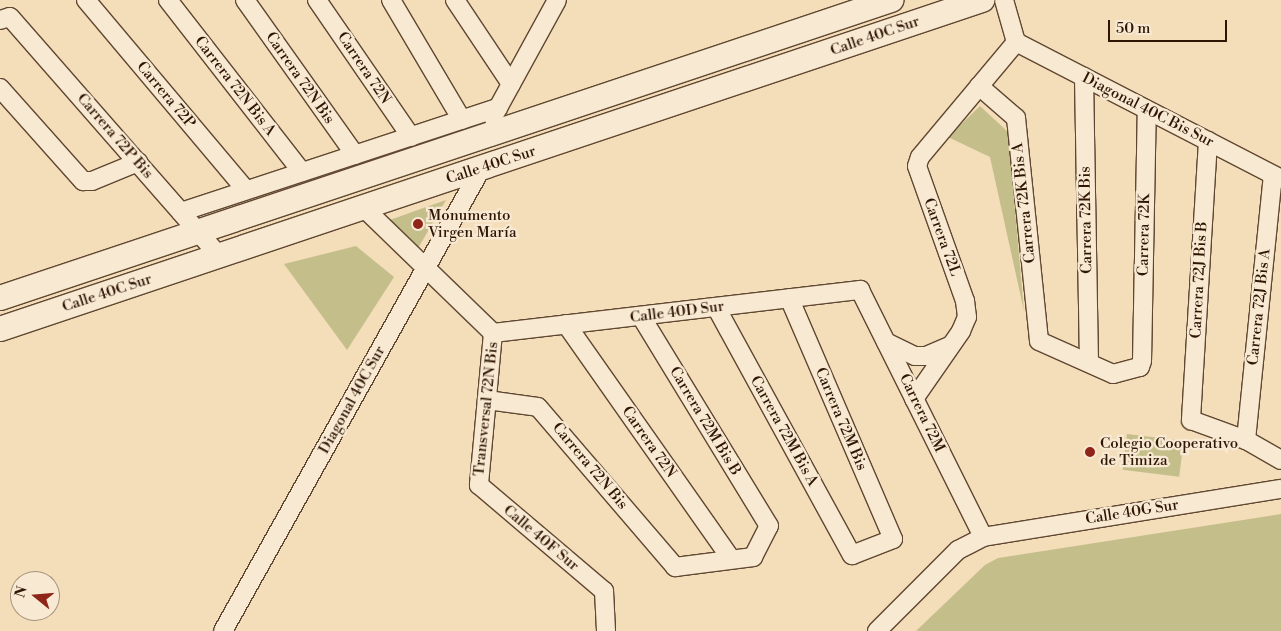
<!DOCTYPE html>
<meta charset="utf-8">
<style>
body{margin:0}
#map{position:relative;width:1281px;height:631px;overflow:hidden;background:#f4ddb9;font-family:"Libre Bodoni",serif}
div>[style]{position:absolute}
.green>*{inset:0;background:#c4be8a;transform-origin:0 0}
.roads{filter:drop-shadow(1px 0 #604731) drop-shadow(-1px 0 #604731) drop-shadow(0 1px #604731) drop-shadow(0 -1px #604731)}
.street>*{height:18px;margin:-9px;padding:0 9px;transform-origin:9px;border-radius:9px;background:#f8e9d2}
.secondary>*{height:24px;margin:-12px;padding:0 12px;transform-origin:12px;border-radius:12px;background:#f8e9d2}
.dots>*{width:14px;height:14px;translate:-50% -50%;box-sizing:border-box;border:2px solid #f8e9d2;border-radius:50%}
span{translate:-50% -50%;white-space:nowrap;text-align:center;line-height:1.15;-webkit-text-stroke:4.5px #f8e9d2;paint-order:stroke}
.street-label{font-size:15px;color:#2e1504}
.poi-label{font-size:15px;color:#2e1504}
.left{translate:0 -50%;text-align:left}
.north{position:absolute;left:10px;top:571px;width:50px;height:50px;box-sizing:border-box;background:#f8e9d2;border:1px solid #a79480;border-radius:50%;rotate:287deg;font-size:14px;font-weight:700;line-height:20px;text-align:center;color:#2e1504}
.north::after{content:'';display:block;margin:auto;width:18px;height:22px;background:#8f2418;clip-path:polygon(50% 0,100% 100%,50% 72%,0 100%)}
.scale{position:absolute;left:1108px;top:20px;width:119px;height:22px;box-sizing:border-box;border:2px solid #2e1504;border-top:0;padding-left:6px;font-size:15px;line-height:18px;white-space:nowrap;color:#2e1504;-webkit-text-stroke:4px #f8e9d2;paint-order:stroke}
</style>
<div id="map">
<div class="green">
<i style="clip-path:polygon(980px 106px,1008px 132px,1024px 311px,990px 157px,948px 137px)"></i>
<i style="clip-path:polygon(446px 200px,417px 250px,384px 222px)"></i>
<i style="clip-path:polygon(356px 246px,394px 277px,347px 350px,284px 264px)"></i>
<i style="left:1127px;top:434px;width:57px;height:36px;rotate:7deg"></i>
<i style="clip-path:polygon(1281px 514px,1281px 631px,916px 631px,985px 565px,998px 558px)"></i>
</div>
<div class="roads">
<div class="street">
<i style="left:86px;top:0;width:248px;rotate:49.9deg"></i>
<i style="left:168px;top:0;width:218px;rotate:52.1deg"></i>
<i style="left:245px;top:0;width:190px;rotate:54.6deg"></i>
<i style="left:317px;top:0;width:166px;rotate:55.5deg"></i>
<i style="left:391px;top:0;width:139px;rotate:59.4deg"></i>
<i style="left:455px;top:0;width:101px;rotate:56.3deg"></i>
<i style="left:1004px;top:0;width:44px;rotate:74.1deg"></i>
<i style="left:0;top:20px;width:10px;rotate:-17deg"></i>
<i style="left:10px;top:17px;width:317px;rotate:48.8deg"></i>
<i style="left:1016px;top:42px;width:298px;rotate:27.3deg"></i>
<i style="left:1084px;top:77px;width:285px;rotate:89deg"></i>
<i style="left:979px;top:86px;width:49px;rotate:40.9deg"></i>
<i style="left:1016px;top:118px;width:224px;rotate:84.1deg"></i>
<i style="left:1039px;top:341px;width:81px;rotate:24deg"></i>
<i style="left:1113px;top:374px;width:28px;rotate:-15deg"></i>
<i style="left:1140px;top:367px;width:6px;rotate:-72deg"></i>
<i style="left:1142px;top:361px;width:251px;rotate:-88.9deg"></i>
<i style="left:0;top:88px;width:125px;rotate:48.3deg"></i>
<i style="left:83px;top:181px;width:9px"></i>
<i style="left:92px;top:181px;width:50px;rotate:-22.4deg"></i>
<i style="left:493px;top:117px;width:133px;rotate:-61.3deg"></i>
<i style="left:1208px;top:141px;width:280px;rotate:93.5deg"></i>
<i style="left:1191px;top:420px;width:59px;rotate:20deg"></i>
<i style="left:1246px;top:440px;width:40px;rotate:29.7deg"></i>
<i style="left:364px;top:208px;width:180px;rotate:44.1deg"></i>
<i style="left:181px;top:212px;width:334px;rotate:-18.2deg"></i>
<i style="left:716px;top:307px;width:283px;rotate:61.3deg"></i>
<i style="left:852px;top:555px;width:44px;rotate:-21.3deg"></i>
<i style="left:893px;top:539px;width:262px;rotate:-113.3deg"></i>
<i style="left:566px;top:324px;width:287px;rotate:54.9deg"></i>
<i style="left:493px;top:333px;width:370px;rotate:-6.7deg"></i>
<i style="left:860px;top:290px;width:276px;rotate:63.5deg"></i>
<i style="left:493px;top:333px;width:153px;rotate:95.3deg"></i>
<i style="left:479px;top:485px;width:164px;rotate:40.3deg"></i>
<i style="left:604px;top:591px;width:40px;rotate:87.1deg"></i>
<i style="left:886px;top:342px;width:32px;rotate:26deg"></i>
<i style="left:915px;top:356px;width:11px"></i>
<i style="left:926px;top:356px;width:26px;rotate:-23deg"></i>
<i style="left:914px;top:399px;width:83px;rotate:-55.3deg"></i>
<i style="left:961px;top:331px;width:15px;rotate:-67deg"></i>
<i style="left:967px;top:317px;width:16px;rotate:-97deg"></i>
<i style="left:965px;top:301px;width:143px;rotate:-109.6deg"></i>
<i style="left:917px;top:166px;width:9px;rotate:-72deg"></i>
<i style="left:920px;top:157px;width:150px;rotate:-50.1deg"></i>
<i style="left:487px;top:400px;width:51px;rotate:7.8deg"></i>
<i style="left:538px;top:407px;width:211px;rotate:49.4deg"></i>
<i style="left:675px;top:567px;width:79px;rotate:-7.3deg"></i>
<i style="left:753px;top:557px;width:35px;rotate:-63deg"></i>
<i style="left:769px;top:526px;width:246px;rotate:-121.4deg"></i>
<i style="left:1246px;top:440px;width:266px;rotate:-84.2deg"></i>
<i style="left:223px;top:631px;width:529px;rotate:-60.82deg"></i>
<i style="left:877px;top:631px;width:115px;rotate:-45deg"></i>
<i style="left:958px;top:550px;width:28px;rotate:-27deg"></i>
<i style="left:983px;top:537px;width:302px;rotate:-9.2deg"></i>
</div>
<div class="secondary">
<i style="left:0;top:298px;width:940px;rotate:-18.49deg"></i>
<i style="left:0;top:329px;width:1036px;rotate:-18.52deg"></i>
</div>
</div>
<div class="dots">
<i style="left:418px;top:224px;background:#8f2418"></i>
<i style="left:1090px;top:452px;background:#8f2418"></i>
</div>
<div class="street-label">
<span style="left:875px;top:36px;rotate:-19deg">Calle 40C Sur</span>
<span style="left:364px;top:68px;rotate:56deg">Carrera 72N</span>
<span style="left:300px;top:78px;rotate:55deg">Carrera 72N Bis</span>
<span style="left:235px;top:86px;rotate:52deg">Carrera 72N Bis A</span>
<span style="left:166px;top:95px;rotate:50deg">Carrera 72P</span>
<span style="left:1148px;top:110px;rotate:27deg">Diagonal 40C Bis Sur</span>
<span style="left:115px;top:136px;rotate:49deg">Carrera 72P Bis</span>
<span style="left:491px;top:165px;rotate:-18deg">Calle 40C Sur</span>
<span style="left:1024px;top:203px;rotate:-96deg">Carrera 72K Bis A</span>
<span style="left:1086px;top:220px;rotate:-91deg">Carrera 72K Bis</span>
<span style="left:1144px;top:235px;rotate:-89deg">Carrera 72K</span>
<span style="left:942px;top:237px;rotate:70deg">Carrera 72L</span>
<span style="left:1199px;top:280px;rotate:-87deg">Carrera 72J Bis B</span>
<span style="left:107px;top:293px;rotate:-18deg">Calle 40C Sur</span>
<span style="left:1259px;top:307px;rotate:-84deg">Carrera 72J Bis A</span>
<span style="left:677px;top:312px;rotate:-7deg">Calle 40D Sur</span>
<span style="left:352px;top:400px;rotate:-61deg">Diagonal 40C Sur</span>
<span style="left:486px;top:409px;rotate:-84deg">Transversal 72N Bis</span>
<span style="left:922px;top:413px;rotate:64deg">Carrera 72M</span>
<span style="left:841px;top:419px;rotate:67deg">Carrera 72M Bis</span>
<span style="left:705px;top:421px;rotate:59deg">Carrera 72M Bis B</span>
<span style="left:784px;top:431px;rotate:61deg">Carrera 72M Bis A</span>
<span style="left:649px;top:442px;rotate:55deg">Carrera 72N</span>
<span style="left:590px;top:466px;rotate:50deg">Carrera 72N Bis</span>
<span style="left:1132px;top:512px;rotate:-9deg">Calle 40G Sur</span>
<span style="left:541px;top:538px;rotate:40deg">Calle 40F Sur</span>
</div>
<div class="poi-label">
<span class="left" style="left:428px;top:224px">Monumento<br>Virgen María</span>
<span class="left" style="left:1100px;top:452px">Colegio Cooperativo<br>de Timiza</span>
</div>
<div class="north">N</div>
<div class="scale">50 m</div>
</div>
